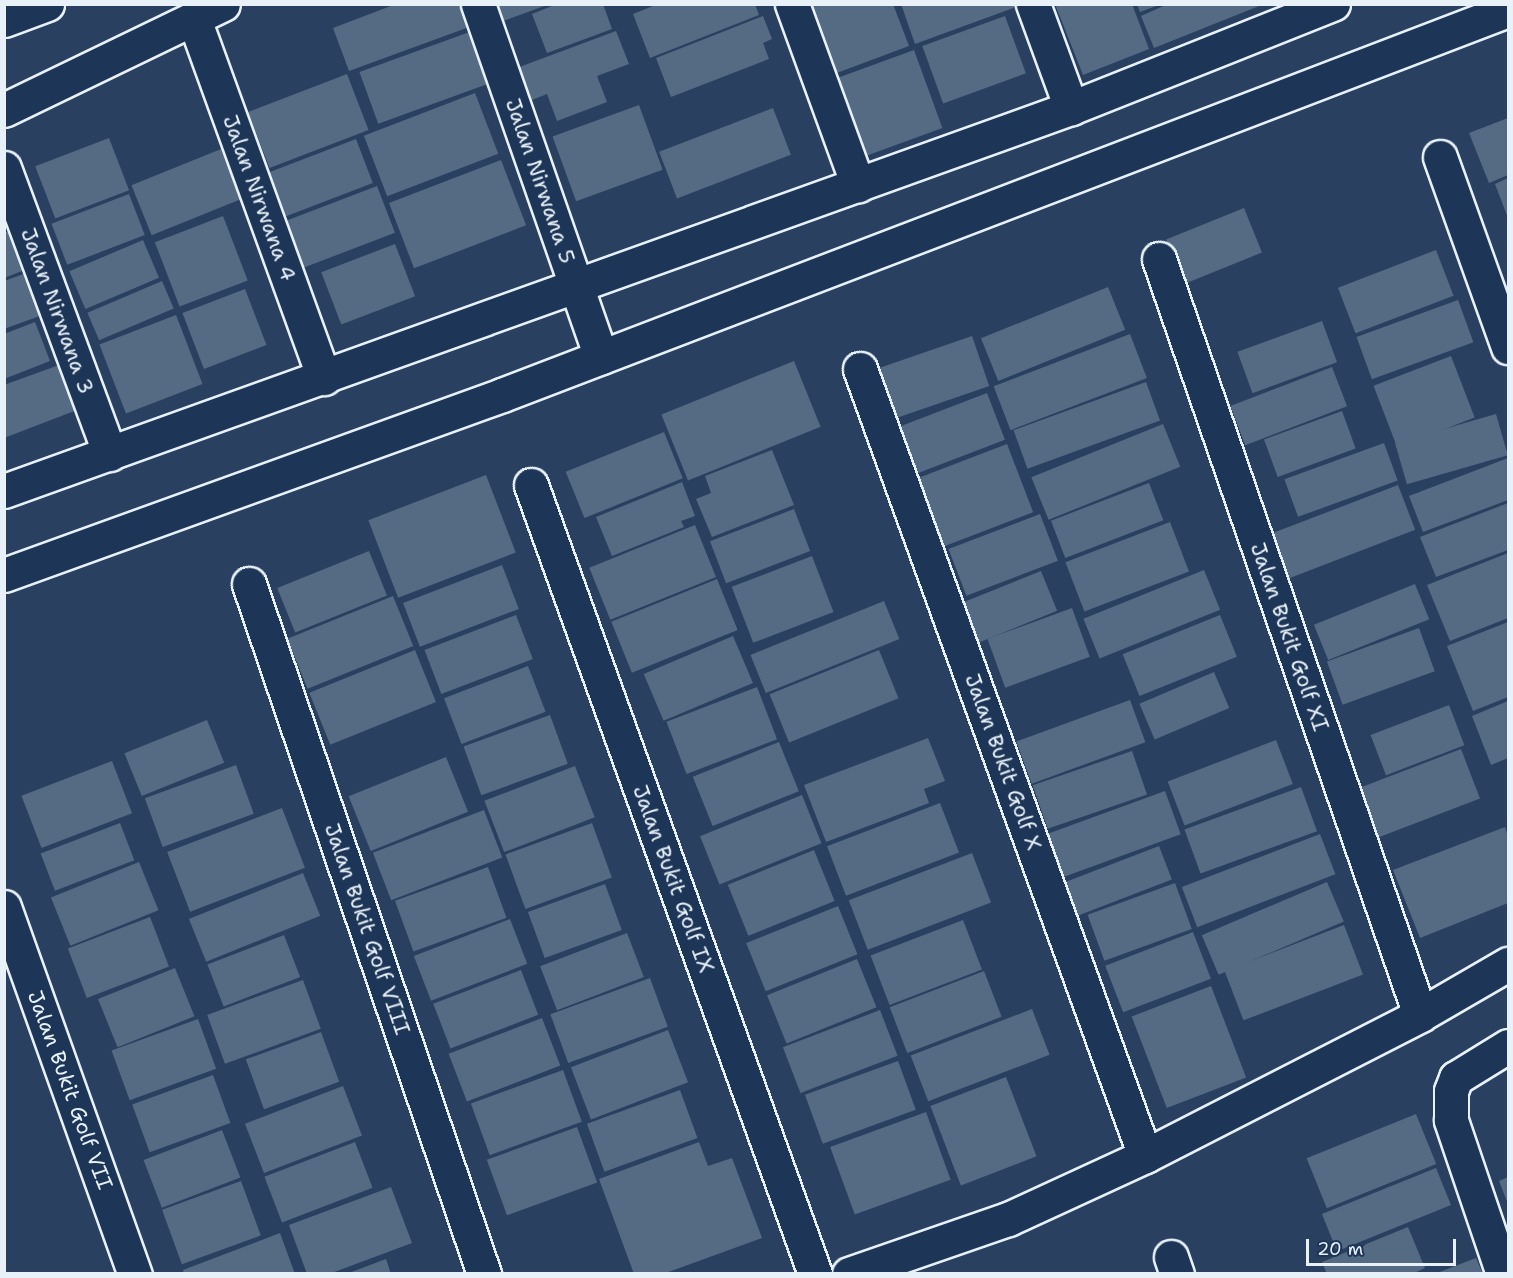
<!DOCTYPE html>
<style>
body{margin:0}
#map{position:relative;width:1513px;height:1278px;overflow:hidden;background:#294061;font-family:"Shantell Sans",sans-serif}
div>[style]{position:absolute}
.building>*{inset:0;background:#556a83;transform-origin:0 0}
.roads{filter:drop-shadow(2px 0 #e8f1f8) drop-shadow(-2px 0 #e8f1f8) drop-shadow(0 2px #e8f1f8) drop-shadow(0 -2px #e8f1f8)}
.street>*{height:33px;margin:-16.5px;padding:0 16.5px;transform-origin:16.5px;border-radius:16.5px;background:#1d3557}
.secondary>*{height:33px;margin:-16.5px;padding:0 16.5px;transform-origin:16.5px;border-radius:16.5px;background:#1d3557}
span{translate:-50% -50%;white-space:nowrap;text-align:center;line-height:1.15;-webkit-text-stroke:5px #1d3557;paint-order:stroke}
.street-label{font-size:21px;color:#e8f1f8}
.frame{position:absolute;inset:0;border:6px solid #e8f1f8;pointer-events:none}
.scale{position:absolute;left:1306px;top:1239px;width:150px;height:27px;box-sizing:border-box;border:3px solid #e8f1f8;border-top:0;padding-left:8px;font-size:18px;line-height:21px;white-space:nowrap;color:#e8f1f8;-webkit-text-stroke:4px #1d3557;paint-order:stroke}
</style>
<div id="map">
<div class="building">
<i style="clip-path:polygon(396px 4px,464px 4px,472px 26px,349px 71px,333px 28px)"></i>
<i style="clip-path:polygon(490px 4px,547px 4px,547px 5px,498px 23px)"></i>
<i style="clip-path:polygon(557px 4px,603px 4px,612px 29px,547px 53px,532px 14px)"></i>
<i style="clip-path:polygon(658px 4px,755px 4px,759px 15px,650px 58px,633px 14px)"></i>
<i style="clip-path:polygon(812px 4px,893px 4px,909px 46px,826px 77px,801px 9px)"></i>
<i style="clip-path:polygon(901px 4px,1015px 4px,1016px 7px,915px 44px)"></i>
<i style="clip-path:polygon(1055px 4px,1132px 4px,1149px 49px,1083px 75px)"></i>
<i style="clip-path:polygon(1137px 4px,1159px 4px,1159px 5px,1140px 12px)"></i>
<i style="clip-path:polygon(1168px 4px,1258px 4px,1259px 6px,1154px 48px,1141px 16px)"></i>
<i style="clip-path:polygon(763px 16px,772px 39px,763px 43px,769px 59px,671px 97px,656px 58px)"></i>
<i style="left:1005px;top:16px;width:61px;height:88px;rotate:70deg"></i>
<i style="left:475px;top:30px;width:55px;height:123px;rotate:70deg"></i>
<i style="clip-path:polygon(616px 31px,629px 64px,597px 76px,607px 102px,557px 121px,547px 94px,527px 102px,514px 69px)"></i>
<i style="left:914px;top:50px;width:83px;height:94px;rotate:70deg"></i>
<i style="left:347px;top:74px;width:60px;height:106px;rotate:69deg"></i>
<i style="left:475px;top:93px;width:65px;height:119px;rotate:69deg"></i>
<i style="left:639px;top:105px;width:69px;height:92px;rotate:70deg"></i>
<i style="left:773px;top:108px;width:50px;height:122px;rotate:69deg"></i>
<i style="clip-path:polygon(1508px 118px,1508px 175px,1489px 183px,1469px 133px)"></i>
<i style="left:109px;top:138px;width:56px;height:79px;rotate:69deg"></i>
<i style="left:356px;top:139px;width:47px;height:95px;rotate:69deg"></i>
<i style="left:226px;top:147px;width:54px;height:102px;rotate:68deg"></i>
<i style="left:501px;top:160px;width:70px;height:120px;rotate:69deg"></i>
<i style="clip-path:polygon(1508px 178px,1508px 218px,1495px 184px)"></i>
<i style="left:377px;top:186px;width:50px;height:98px;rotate:69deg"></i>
<i style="left:129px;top:194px;width:44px;height:83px;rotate:69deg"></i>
<i style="left:1244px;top:208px;width:48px;height:84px;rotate:68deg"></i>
<i style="left:223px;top:216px;width:69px;height:73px;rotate:69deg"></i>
<i style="clip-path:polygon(12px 230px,27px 269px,4px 278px,4px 233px)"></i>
<i style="left:143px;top:240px;width:41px;height:80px;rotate:67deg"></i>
<i style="left:395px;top:244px;width:56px;height:79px;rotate:69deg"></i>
<i style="left:1436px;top:250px;width:49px;height:105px;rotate:69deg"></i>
<i style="clip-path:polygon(32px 271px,48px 313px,4px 329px,4px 281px)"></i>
<i style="left:162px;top:281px;width:30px;height:81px;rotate:67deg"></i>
<i style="left:1108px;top:287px;width:46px;height:137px;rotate:68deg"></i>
<i style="left:245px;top:289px;width:60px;height:67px;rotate:69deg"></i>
<i style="left:1458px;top:300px;width:45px;height:108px;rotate:70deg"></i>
<i style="left:176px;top:315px;width:74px;height:82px;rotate:69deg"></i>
<i style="left:1322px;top:321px;width:44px;height:90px;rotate:70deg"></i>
<i style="clip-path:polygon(35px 322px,50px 361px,4px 379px,4px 334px)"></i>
<i style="left:1130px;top:334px;width:47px;height:146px;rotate:69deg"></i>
<i style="left:972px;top:336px;width:53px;height:102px;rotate:71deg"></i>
<i style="left:1451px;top:356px;width:66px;height:83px;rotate:69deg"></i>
<i style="left:794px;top:361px;width:71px;height:143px;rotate:68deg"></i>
<i style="clip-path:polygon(59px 365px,77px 410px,4px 438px,4px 385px)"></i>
<i style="left:1332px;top:367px;width:42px;height:109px;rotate:69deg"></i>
<i style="left:1146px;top:382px;width:41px;height:141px;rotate:70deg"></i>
<i style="left:987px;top:393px;width:50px;height:99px;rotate:69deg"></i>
<i style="left:1342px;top:411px;width:40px;height:83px;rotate:70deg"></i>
<i style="left:1496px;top:414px;width:43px;height:105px;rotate:74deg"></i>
<i style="left:1163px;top:424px;width:46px;height:142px;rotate:68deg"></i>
<i style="left:664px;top:432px;width:50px;height:106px;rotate:68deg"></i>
<i style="left:1384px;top:443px;width:40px;height:106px;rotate:70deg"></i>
<i style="left:1007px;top:444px;width:73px;height:100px;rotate:69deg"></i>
<i style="clip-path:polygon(772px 450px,794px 505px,712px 537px,696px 499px,711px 493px,705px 476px)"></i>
<i style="clip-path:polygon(1508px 458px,1508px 500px,1423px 532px,1409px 496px)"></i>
<i style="left:486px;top:475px;width:83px;height:126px;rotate:69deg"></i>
<i style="clip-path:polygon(682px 482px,695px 516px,681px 521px,684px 527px,612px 556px,596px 517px)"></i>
<i style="left:1149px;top:483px;width:40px;height:105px;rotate:69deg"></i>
<i style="left:1398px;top:485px;width:48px;height:137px;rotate:69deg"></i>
<i style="clip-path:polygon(1508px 503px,1508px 550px,1436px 577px,1420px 537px)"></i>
<i style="left:794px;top:509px;width:45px;height:90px;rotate:69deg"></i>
<i style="left:1040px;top:514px;width:50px;height:98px;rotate:69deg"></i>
<i style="left:1170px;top:522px;width:53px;height:112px;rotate:69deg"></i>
<i style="left:695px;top:525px;width:56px;height:114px;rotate:68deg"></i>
<i style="left:369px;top:551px;width:48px;height:99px;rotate:68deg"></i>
<i style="clip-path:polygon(1508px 553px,1508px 618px,1450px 641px,1427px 585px)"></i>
<i style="left:812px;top:556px;width:60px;height:86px;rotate:69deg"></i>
<i style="left:502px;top:565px;width:47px;height:106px;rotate:69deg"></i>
<i style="left:1204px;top:570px;width:43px;height:130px;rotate:68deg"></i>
<i style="left:1041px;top:571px;width:43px;height:89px;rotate:68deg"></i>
<i style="left:717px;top:579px;width:55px;height:114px;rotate:68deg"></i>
<i style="left:1415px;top:584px;width:38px;height:109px;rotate:68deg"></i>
<i style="left:393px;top:596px;width:54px;height:114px;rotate:68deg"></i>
<i style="left:884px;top:601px;width:41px;height:144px;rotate:68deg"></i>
<i style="left:1072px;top:608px;width:52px;height:90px;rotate:70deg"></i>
<i style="left:516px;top:615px;width:47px;height:98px;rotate:69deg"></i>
<i style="left:1220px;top:615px;width:45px;height:105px;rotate:68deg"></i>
<i style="clip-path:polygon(1508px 622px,1508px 697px,1473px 711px,1447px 646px)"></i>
<i style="left:1419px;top:628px;width:46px;height:98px;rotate:70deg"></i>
<i style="left:733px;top:636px;width:51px;height:97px;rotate:67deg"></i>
<i style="left:415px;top:650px;width:56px;height:114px;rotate:68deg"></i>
<i style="left:879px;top:650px;width:52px;height:118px;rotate:68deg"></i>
<i style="left:528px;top:666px;width:49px;height:90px;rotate:69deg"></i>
<i style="left:1214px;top:672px;width:39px;height:81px;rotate:67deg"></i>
<i style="left:757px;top:687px;width:56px;height:97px;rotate:69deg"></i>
<i style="left:1130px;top:700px;width:45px;height:121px;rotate:70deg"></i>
<i style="clip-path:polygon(1508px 701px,1508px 758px,1491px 765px,1472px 716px)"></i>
<i style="left:1449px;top:705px;width:43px;height:84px;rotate:69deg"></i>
<i style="left:550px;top:715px;width:52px;height:92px;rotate:70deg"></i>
<i style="left:207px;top:720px;width:46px;height:89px;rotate:68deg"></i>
<i style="clip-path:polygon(928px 738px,945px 781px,924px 789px,929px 803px,826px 842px,804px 785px)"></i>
<i style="left:1276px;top:740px;width:47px;height:116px;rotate:69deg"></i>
<i style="left:779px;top:742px;width:53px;height:93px;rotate:68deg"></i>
<i style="left:1461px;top:749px;width:53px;height:121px;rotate:69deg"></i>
<i style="left:1132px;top:751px;width:46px;height:105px;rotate:71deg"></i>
<i style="left:446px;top:757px;width:59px;height:105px;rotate:68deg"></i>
<i style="left:112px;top:761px;width:56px;height:97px;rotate:69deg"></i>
<i style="left:236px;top:765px;width:52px;height:97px;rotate:70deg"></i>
<i style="left:575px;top:766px;width:55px;height:97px;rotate:69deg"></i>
<i style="left:1301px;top:787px;width:47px;height:124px;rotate:70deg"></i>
<i style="left:1165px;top:791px;width:46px;height:124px;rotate:70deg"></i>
<i style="left:802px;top:795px;width:52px;height:110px;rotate:68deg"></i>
<i style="left:940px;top:803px;width:53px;height:121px;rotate:69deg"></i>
<i style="left:282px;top:808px;width:64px;height:123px;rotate:69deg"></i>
<i style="left:484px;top:810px;width:51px;height:119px;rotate:69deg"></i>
<i style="left:120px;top:823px;width:40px;height:85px;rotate:69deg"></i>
<i style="left:592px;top:823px;width:58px;height:92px;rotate:70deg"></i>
<i style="clip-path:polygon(1505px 827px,1508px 837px,1508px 903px,1420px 938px,1393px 870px)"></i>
<i style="left:1320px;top:834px;width:43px;height:148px;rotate:69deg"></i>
<i style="left:1159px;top:846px;width:36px;height:101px;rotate:69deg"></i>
<i style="left:814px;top:850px;width:55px;height:93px;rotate:68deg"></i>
<i style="left:972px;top:853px;width:53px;height:132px;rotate:69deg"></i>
<i style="left:139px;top:862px;width:52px;height:95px;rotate:68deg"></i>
<i style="left:488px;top:867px;width:54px;height:99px;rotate:70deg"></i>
<i style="left:303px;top:873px;width:46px;height:123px;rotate:68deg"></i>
<i style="left:1327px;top:882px;width:43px;height:136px;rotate:67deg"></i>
<i style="left:1175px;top:883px;width:49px;height:93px;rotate:70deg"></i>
<i style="left:605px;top:884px;width:49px;height:82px;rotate:70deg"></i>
<i style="left:838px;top:906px;width:52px;height:99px;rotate:68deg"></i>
<i style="left:150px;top:917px;width:53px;height:88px;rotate:69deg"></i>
<i style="left:510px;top:919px;width:48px;height:103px;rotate:69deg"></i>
<i style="left:963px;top:920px;width:53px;height:99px;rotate:69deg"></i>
<i style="left:1344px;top:925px;width:53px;height:128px;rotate:69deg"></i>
<i style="left:1193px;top:932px;width:50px;height:94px;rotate:69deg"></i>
<i style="left:627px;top:933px;width:47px;height:93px;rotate:69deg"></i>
<i style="left:284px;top:935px;width:45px;height:82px;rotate:69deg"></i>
<i style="left:857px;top:959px;width:52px;height:97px;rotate:68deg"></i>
<i style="left:175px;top:968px;width:52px;height:83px;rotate:68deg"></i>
<i style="left:521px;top:970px;width:48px;height:94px;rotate:69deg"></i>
<i style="left:984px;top:971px;width:49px;height:101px;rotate:69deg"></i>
<i style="left:650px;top:978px;width:52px;height:106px;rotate:70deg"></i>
<i style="left:303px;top:980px;width:52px;height:102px;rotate:70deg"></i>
<i style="left:1211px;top:986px;width:98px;height:85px;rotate:69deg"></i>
<i style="left:1032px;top:1009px;width:49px;height:130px;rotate:69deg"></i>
<i style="left:880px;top:1010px;width:49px;height:104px;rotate:69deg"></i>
<i style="left:542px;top:1018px;width:51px;height:100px;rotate:69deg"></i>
<i style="left:198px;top:1019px;width:53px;height:92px;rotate:70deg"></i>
<i style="left:668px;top:1030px;width:56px;height:104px;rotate:69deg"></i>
<i style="left:321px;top:1032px;width:53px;height:80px;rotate:70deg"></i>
<i style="left:898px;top:1061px;width:52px;height:99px;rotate:70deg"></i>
<i style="left:563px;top:1070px;width:55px;height:98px;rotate:70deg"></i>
<i style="left:213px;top:1075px;width:51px;height:86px;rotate:70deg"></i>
<i style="left:1006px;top:1077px;width:85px;height:81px;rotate:69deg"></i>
<i style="left:343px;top:1086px;width:53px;height:105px;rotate:69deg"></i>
<i style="left:680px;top:1090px;width:51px;height:99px;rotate:70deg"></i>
<i style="left:926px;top:1112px;width:72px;height:102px;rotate:70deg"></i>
<i style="left:1416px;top:1114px;width:54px;height:118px;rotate:68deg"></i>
<i style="left:577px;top:1127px;width:59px;height:96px;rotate:70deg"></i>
<i style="left:222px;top:1130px;width:51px;height:84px;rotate:69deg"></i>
<i style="left:355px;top:1142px;width:49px;height:97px;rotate:69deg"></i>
<i style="clip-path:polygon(699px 1142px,708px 1166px,732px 1158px,762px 1238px,663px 1274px,634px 1274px,599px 1179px)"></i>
<i style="left:1436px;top:1168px;width:40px;height:123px;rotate:68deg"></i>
<i style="clip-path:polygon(1508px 1177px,1508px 1204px,1499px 1181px)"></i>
<i style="left:241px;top:1181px;width:58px;height:84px;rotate:70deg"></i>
<i style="clip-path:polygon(391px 1187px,412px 1243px,329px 1274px,307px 1274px,289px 1225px)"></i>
<i style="clip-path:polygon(1408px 1227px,1425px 1268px,1412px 1274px,1327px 1274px,1322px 1262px)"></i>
<i style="clip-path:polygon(280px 1233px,295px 1274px,184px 1274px,183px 1270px)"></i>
<i style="clip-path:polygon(1476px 1258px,1483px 1274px,1437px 1274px,1437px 1273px)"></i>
<i style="clip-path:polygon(386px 1259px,391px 1274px,349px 1274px,349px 1273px)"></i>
</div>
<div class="roads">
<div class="street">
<i style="left:478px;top:4px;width:374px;rotate:70.8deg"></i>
<i style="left:792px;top:4px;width:193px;rotate:70deg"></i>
<i style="left:1033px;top:4px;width:111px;rotate:69.9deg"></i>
<i style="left:194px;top:19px;width:382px;rotate:70.1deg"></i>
<i style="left:4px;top:110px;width:243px;rotate:-25.8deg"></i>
<i style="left:1440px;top:157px;width:202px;rotate:70.3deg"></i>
<i style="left:4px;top:168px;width:305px;rotate:69.7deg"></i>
<i style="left:1159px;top:259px;width:800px;rotate:70.95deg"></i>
<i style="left:860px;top:369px;width:837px;rotate:70.09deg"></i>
<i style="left:531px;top:485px;width:839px;rotate:70.2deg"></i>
<i style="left:4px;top:491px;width:1134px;rotate:-19.75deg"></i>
<i style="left:1071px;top:108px;width:282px;rotate:-21.7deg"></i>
<i style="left:4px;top:575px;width:530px;rotate:-19.87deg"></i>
<i style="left:502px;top:395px;width:1077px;rotate:-20.94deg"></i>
<i style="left:249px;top:584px;width:729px;rotate:71.19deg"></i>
<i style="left:4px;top:907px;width:390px;rotate:70.4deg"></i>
<i style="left:1171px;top:1257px;width:18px;rotate:71deg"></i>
<i style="left:849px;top:1274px;width:168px;rotate:-19.1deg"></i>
<i style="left:1008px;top:1219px;width:151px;rotate:-24.7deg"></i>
<i style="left:1145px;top:1156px;width:309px;rotate:-27.1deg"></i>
<i style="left:1420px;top:1015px;width:102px;rotate:-30.1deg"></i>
<i style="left:1503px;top:1274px;width:163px;rotate:-108.7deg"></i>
<i style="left:1451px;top:1120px;width:29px;rotate:-90deg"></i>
<i style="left:1451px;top:1091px;width:14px;rotate:-69deg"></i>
<i style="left:1456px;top:1078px;width:61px;rotate:-31.6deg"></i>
</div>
<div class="secondary">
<i style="left:4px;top:20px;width:46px;rotate:-20.4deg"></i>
</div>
</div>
<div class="street-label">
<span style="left:540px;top:181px;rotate:71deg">Jalan Nirwana 5</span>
<span style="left:259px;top:198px;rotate:70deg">Jalan Nirwana 4</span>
<span style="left:57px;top:311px;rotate:70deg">Jalan Nirwana 3</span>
<span style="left:1289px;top:637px;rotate:71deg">Jalan Bukit Golf XI</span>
<span style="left:1003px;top:762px;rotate:70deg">Jalan Bukit Golf X</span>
<span style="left:673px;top:879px;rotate:70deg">Jalan Bukit Golf IX</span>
<span style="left:367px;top:929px;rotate:71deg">Jalan Bukit Golf VIII</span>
<span style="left:70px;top:1090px;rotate:70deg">Jalan Bukit Golf VII</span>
</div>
<div class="frame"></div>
<div class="scale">20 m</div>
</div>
